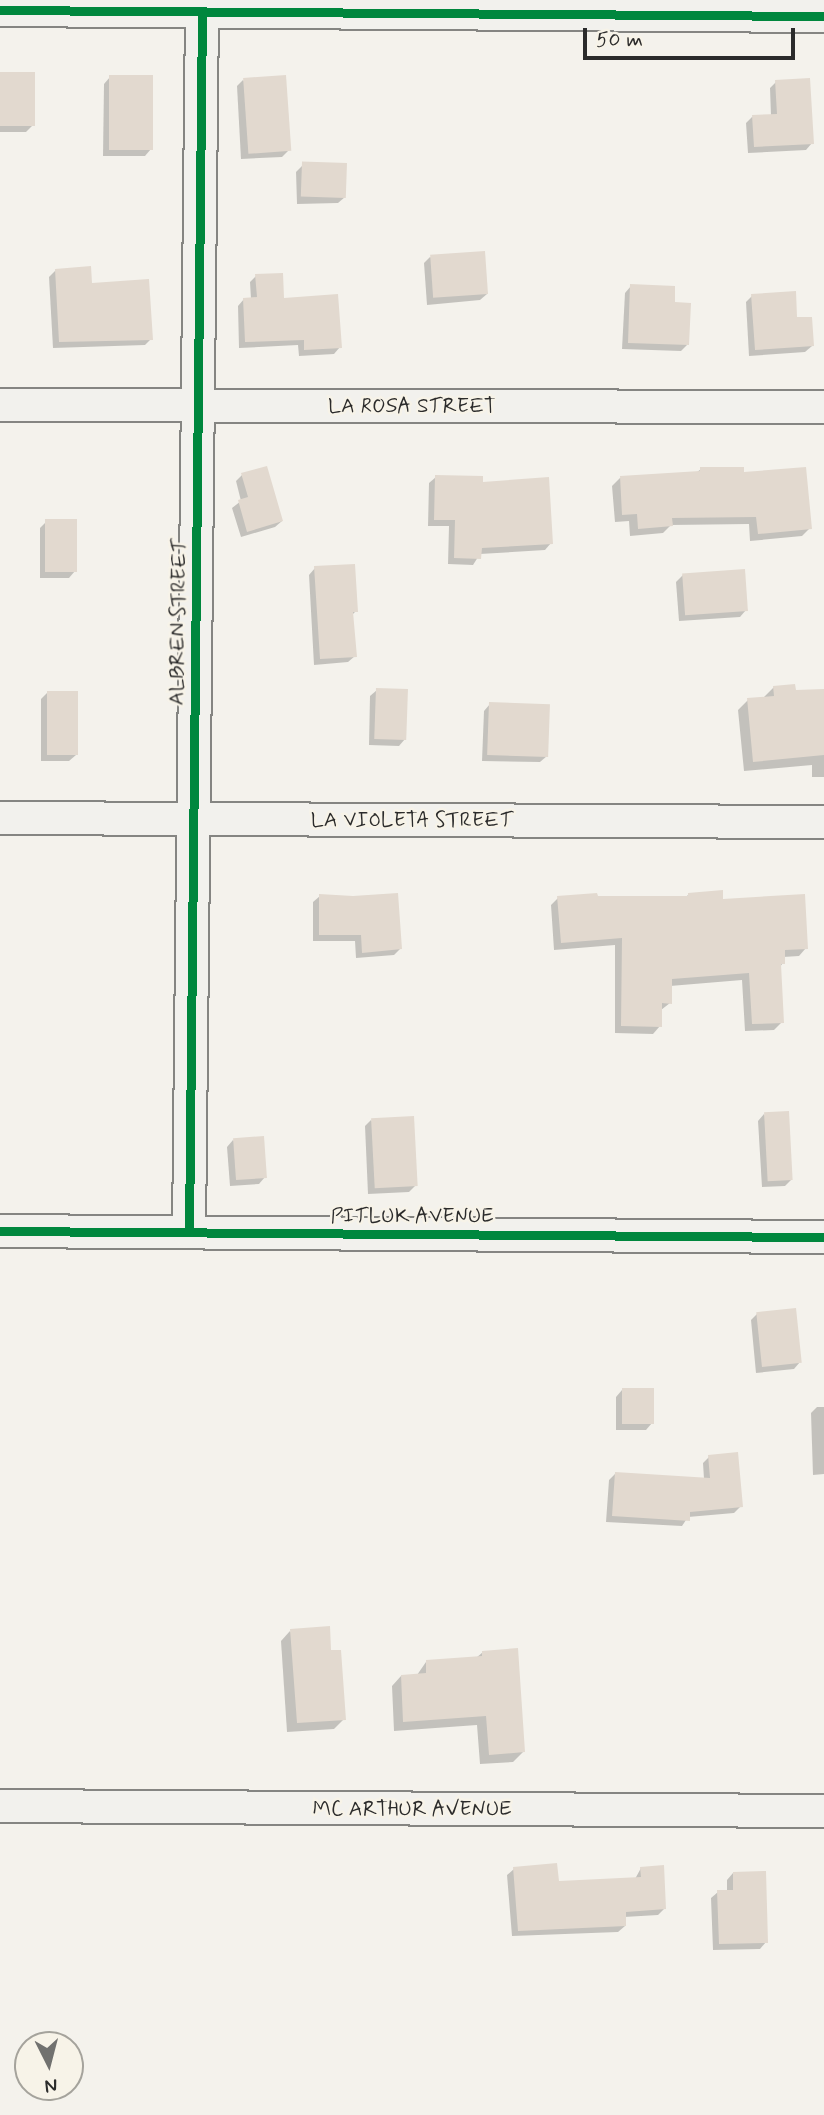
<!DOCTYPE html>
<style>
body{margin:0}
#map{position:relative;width:824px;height:2115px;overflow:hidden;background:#f4f2ec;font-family:Mynerve,sans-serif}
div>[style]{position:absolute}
.shadow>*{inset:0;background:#0003}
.building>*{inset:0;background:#e2d9cf;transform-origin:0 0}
.roads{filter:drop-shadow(2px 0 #858582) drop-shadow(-2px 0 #858582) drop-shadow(0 2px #858582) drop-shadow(0 -2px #858582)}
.minor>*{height:32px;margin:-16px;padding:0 16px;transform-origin:16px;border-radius:16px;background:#f2f1ed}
.cycleway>*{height:9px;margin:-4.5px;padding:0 4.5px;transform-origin:4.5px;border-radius:4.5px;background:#00873e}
span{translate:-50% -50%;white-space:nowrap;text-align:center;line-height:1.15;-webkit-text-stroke:5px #f7f3e8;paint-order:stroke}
.street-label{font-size:21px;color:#2b2b2b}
.north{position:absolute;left:14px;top:2031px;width:70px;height:70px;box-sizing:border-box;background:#f7f3e8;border:2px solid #a5a39c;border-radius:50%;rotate:174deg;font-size:19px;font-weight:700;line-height:28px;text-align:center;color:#2b2b2b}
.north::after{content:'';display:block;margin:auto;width:24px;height:32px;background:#71716f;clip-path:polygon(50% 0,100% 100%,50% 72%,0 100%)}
.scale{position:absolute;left:583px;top:28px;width:212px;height:32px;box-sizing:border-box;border:4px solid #2b2b2b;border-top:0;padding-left:9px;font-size:21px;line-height:24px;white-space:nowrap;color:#2b2b2b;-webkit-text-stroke:5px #f7f3e8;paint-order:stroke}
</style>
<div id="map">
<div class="shadow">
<i style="clip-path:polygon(0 73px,32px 126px,26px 132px,0 132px)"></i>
<i style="clip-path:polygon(110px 77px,151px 149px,145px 156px,103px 156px,104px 84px)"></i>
<i style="clip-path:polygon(243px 80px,289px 150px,282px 157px,241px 159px,237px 86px)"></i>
<i style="clip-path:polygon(776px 82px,812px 143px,806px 150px,748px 153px,746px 123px,752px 117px,771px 116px,770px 88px)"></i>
<i style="clip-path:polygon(303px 165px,345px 197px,338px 203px,297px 204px,296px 172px)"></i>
<i style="clip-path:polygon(430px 257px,487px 294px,480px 300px,427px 305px,424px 263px)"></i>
<i style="clip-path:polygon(56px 270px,91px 285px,151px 339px,145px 345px,53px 348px,49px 277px)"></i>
<i style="clip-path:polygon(256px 276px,282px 300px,340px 347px,334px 354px,299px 356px,298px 345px,239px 348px,238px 306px,244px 299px,251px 299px,250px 282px)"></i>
<i style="clip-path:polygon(631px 286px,673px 304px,687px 345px,681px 351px,622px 349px,625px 293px)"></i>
<i style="clip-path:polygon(752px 296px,796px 319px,812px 346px,805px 352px,749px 356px,746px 302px)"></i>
<i style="clip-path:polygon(701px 469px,742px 474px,810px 528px,802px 536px,750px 541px,749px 524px,671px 525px,663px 533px,630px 536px,629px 521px,615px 522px,612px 486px,620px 478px,696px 473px)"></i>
<i style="clip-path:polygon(242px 475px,282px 521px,275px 527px,241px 537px,232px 508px,241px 501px,236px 481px)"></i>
<i style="clip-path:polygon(436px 477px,481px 484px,551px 543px,545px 550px,480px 554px,473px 565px,448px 564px,449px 526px,428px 526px,429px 483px)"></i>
<i style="clip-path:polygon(46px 522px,75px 571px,69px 578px,40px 578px,40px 528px)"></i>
<i style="clip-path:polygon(315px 568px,356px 611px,352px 615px,355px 656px,348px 662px,314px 665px,309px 575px)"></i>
<i style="clip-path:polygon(683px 575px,746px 610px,740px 617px,679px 621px,676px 582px)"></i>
<i style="clip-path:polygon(774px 687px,794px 691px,824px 691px,824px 777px,812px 777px,812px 765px,744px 771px,738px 710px,748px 700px,764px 697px)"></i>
<i style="clip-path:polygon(377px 690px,405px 739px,399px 746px,369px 745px,370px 696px)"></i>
<i style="clip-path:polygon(48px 692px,76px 755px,69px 761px,41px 761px,41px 699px)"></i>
<i style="clip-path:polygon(490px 704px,547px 756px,540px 762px,482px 761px,484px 711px)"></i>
<i style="clip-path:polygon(689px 894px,722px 901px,806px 948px,799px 956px,783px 957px,783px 963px,779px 968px,782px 1022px,774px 1030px,745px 1031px,742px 980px,670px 986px,670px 1003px,661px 1010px,660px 1026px,653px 1034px,615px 1033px,615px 945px,554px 950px,551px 905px,558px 898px,685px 898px)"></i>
<i style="clip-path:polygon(320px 896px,400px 949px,394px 955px,356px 958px,355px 941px,313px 941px,313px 902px)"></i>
<i style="clip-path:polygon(764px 1114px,792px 1179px,785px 1186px,762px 1187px,758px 1121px)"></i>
<i style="clip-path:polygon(371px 1120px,416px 1185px,409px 1192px,368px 1194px,365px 1126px)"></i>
<i style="clip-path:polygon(233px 1140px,265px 1177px,259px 1184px,230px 1186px,227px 1147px)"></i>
<i style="clip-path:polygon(757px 1314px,800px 1362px,794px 1369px,756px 1373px,751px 1320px)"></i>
<i style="clip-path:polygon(622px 1390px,652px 1423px,646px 1430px,616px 1430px,616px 1397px)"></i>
<i style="clip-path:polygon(817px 1407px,824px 1407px,824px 1474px,813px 1475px,811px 1413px)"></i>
<i style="clip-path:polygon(709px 1457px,741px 1506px,734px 1513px,688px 1517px,682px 1526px,606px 1522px,609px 1480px,615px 1474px,704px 1479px,703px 1463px)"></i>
<i style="clip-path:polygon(290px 1631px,344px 1719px,334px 1729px,287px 1732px,281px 1641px)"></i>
<i style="clip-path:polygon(483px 1652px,523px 1752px,513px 1762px,480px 1764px,477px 1725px,394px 1731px,392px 1686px,401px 1676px,417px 1675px,426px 1662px,476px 1658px)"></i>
<i style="clip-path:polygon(641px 1868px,664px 1909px,658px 1915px,624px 1917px,625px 1926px,618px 1932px,512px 1936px,507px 1875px,514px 1869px,557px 1883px,635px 1879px)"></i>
<i style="clip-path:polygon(733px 1873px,766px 1942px,760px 1949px,713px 1950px,711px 1898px,718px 1892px,727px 1891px,727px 1880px)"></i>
</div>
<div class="building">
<i style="left:0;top:72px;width:35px;height:54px"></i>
<i style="left:109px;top:75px;width:44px;height:75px"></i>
<i style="left:286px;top:75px;width:76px;height:43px;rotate:86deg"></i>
<i style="clip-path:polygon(810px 78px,814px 144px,754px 147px,752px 115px,777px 114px,775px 80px)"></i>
<i style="left:347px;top:163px;width:35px;height:45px;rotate:92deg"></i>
<i style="left:485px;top:251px;width:43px;height:55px;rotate:86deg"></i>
<i style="clip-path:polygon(91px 266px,92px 283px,149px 279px,153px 340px,59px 342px,55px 269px)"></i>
<i style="clip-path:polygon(283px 273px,284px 298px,338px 294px,342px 348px,304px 350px,304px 340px,245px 342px,243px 298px,257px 297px,255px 274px)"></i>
<i style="clip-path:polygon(630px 284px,675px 286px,675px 302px,691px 303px,689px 345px,628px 343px)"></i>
<i style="clip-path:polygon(796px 291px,797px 317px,812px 317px,814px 346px,755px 350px,751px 294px)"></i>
<i style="clip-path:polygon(267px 466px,283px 521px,247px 532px,238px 500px,248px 497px,241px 473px)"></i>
<i style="clip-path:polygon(700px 467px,744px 467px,744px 472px,806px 467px,812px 529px,758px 534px,756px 517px,672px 518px,673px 526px,638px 529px,637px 514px,622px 515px,620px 476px,700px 471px)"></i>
<i style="clip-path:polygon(435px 475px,483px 476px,483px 482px,549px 477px,553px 544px,482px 548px,481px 559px,454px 558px,455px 520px,434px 520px)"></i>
<i style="left:77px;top:519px;width:53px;height:32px;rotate:90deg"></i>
<i style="clip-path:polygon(355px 564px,358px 612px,353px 612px,357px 657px,320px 659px,314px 566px)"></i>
<i style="left:745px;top:569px;width:42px;height:63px;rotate:86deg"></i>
<i style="clip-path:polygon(795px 684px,796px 690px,824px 689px,824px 755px,753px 762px,747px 698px,774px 696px,773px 686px)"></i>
<i style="left:376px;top:688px;width:32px;height:51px;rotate:2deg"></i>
<i style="left:47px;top:691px;width:31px;height:64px"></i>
<i style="left:489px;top:702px;width:61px;height:53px;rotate:2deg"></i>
<i style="clip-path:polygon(723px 890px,723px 899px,805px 894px,808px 949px,785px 950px,785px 964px,781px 964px,784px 1023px,752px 1024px,749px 973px,672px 979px,672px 1004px,662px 1003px,662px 1027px,621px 1026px,622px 938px,561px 943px,557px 896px,597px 893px,598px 896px,688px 896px,688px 893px)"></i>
<i style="clip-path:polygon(398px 893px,402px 949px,362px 953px,361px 935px,319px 935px,319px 894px,353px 896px)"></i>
<i style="left:789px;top:1111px;width:69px;height:25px;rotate:87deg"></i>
<i style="left:414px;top:1116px;width:70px;height:43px;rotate:87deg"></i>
<i style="left:264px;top:1136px;width:42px;height:31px;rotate:86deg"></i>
<i style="left:796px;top:1308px;width:55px;height:40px;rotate:84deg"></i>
<i style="left:622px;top:1388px;width:32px;height:36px"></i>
<i style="clip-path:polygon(738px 1452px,743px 1507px,690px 1512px,690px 1521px,612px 1516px,615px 1472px,710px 1478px,708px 1455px)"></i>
<i style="clip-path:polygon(330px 1626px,331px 1650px,341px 1650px,346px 1720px,297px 1723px,290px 1629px)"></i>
<i style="clip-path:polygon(518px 1648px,525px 1752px,489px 1755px,486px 1716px,403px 1722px,401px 1675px,426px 1673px,426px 1660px,482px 1656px,482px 1651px)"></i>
<i style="clip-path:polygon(557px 1863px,559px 1881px,641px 1877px,640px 1867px,664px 1865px,666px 1909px,626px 1912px,626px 1926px,518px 1931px,513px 1867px)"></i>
<i style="clip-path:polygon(766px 1871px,768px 1943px,719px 1944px,717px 1890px,733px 1890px,733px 1872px)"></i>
</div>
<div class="roads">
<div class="minor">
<i style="left:0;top:10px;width:824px;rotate:0.42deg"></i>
<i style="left:0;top:405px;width:824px;rotate:0.14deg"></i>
<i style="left:0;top:818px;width:824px;rotate:0.28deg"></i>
<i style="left:0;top:1231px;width:824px;rotate:0.42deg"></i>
<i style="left:189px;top:1232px;width:1221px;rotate:-89.39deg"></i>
<i style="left:0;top:1806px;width:824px;rotate:0.35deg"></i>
</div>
</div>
<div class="cycleway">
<i style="left:0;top:10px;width:824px;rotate:0.42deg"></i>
<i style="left:0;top:1231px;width:824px;rotate:0.42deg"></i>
<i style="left:189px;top:1232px;width:1221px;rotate:-89.39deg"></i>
</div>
<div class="street-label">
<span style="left:412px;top:406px">LA ROSA STREET</span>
<span style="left:178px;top:622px;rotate:-89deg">ALBREN STREET</span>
<span style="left:412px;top:820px">LA VIOLETA STREET</span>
<span style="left:412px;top:1216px">PITLUK AVENUE</span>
<span style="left:412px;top:1809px">MC ARTHUR AVENUE</span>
</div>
<div class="north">N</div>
<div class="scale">50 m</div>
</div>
